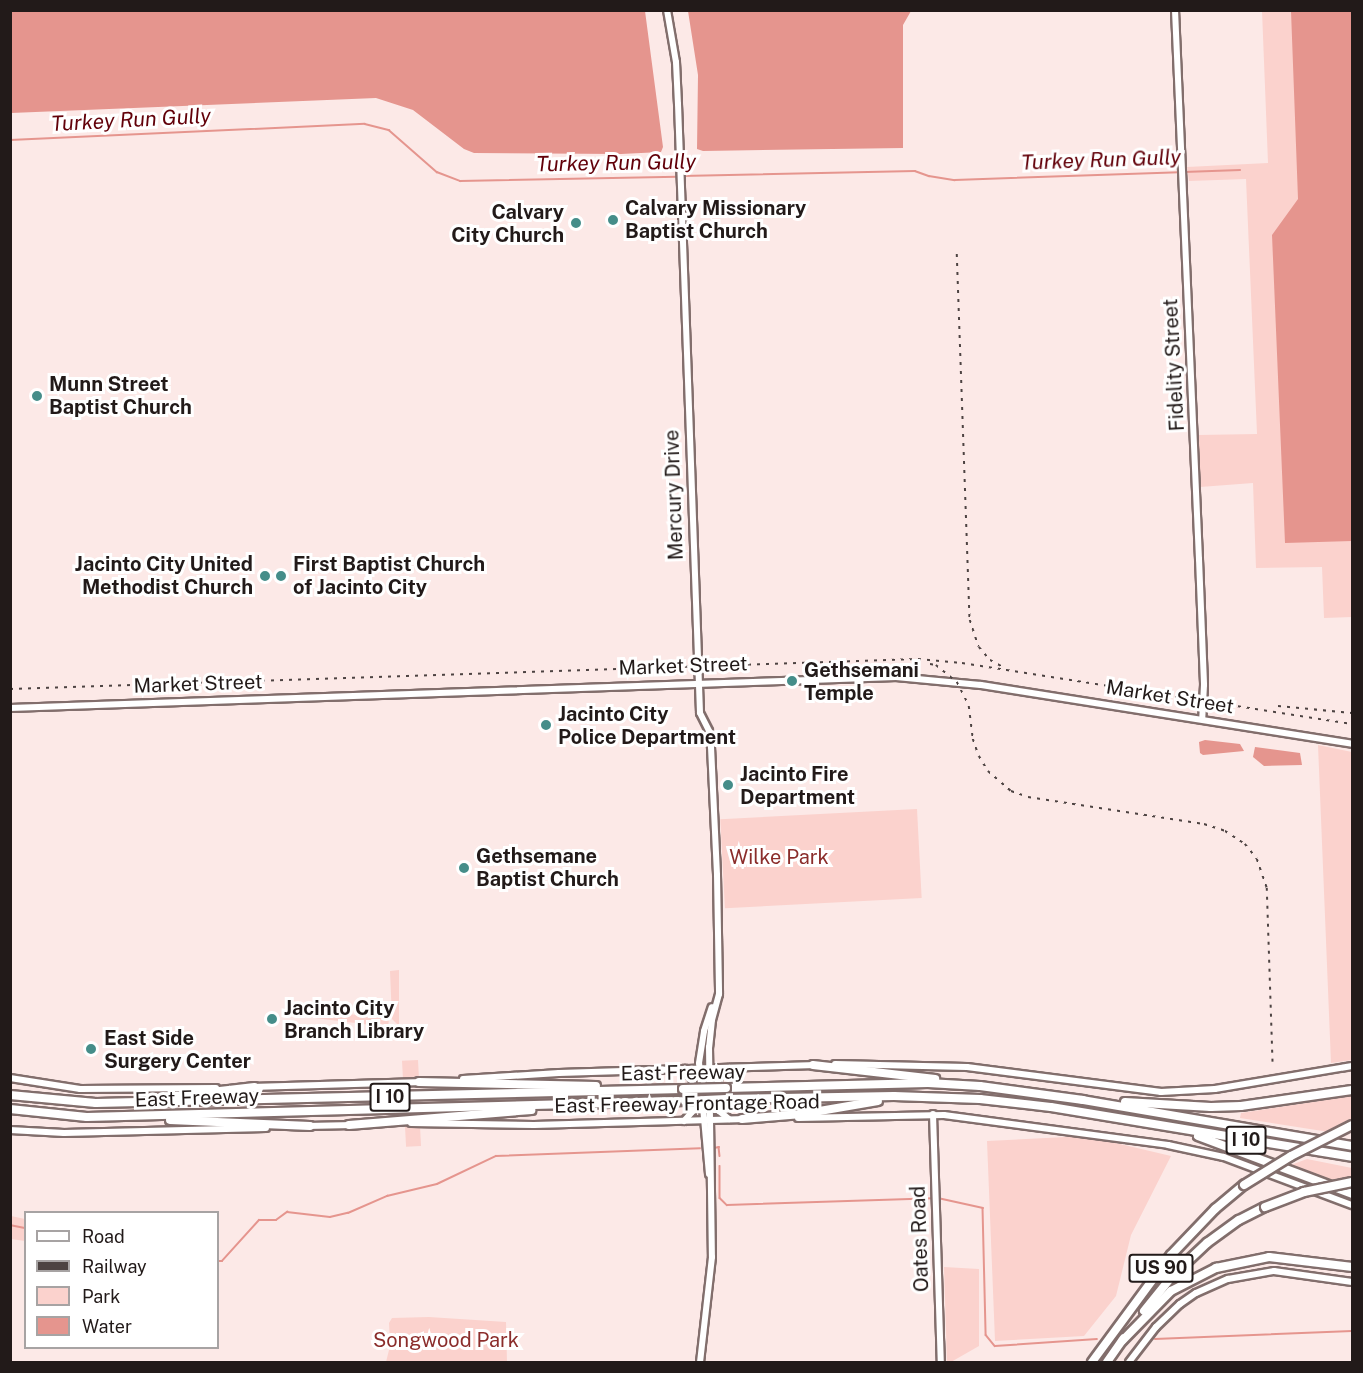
<!DOCTYPE html>
<style>
body{margin:0}
#map{position:relative;width:1363px;height:1373px;overflow:hidden;background:#fce9e7;font-family:"Public Sans",sans-serif}
div>[style]{position:absolute}
.green>*{inset:0;background:#fbd2cd;transform-origin:0 0}
.water>*{inset:0;background:#e5958e}
.stream>*{height:1.5px;margin:-0.75px;padding:0 0.75px;transform-origin:0.75px;border-radius:0.75px;background:#e5958e}
.roads{filter:drop-shadow(2px 0 #826e6c) drop-shadow(-2px 0 #826e6c) drop-shadow(0 2px #826e6c) drop-shadow(0 -2px #826e6c)}
.secondary>*{height:6px;margin:-3px;padding:0 3px;transform-origin:3px;border-radius:3px;background:#fff}
.highway>*{height:8px;margin:-4px;padding:0 4px;transform-origin:4px;border-radius:4px;background:#fff}
.rail>*{height:1.5px;margin-top:-0.75px;transform-origin:0;background:repeating-linear-gradient(90deg,#4d4342 0 3px,transparent 0 9px)}
.bridges{filter:drop-shadow(2px 0 #826e6c) drop-shadow(-2px 0 #826e6c) drop-shadow(0 2px #826e6c) drop-shadow(0 -2px #826e6c)}
.highway-bridge>*{height:8px;margin:-4px;padding:0 4px;transform-origin:4px;border-radius:4px;background:#fff}
.dots>*{width:16px;height:16px;translate:-50% -50%;box-sizing:border-box;border:3px solid #fff;border-radius:50%}
span{translate:-50% -50%;white-space:nowrap;text-align:center;line-height:1.15;-webkit-text-stroke:6px #fff;paint-order:stroke}
.shield-label span{padding:2px 4px;background:#fff;border:2px solid;border-radius:4px;-webkit-text-stroke-width:0}
.shield-label{font-size:18px;color:#221a19;font-weight:700}
.poi-label{font-size:20px;color:#221a19;font-weight:700}
.left{translate:0 -50%;text-align:left}
.right{translate:-100% -50%;text-align:right}
.street-label{font-size:20px;color:#221a19}
.park-label{font-size:20px;color:#8b2d2b}
.water-label{font-size:21px;color:#620009;font-style:italic}
.frame{position:absolute;inset:0;border:12px solid #221a19;pointer-events:none}
.legend{position:absolute;left:24px;top:1211px;width:195px;height:138px;box-sizing:border-box;background:#fff;border:2px solid #a7a3a3;margin:0;padding:8px 10px;list-style:none;font-size:18px;color:#221a19}
.legend li{display:flex;align-items:center;gap:12px;height:30px}
.legend b{width:30px;border:2px solid #a7a3a3}
</style>
<div id="map">
<div class="green">
<i style="clip-path:polygon(1262px 11px,1352px 11px,1352px 617px,1324px 618px,1322px 567px,1256px 568px,1253px 483px,1200px 487px,1198px 435px,1257px 434px,1246px 179px,1189px 181px,1187px 167px,1268px 163px)"></i>
<i style="clip-path:polygon(1318px 745px,1352px 752px,1352px 1060px,1331px 1063px)"></i>
<i style="left:917px;top:809px;width:89px;height:197px;rotate:87deg"></i>
<i style="clip-path:polygon(399px 970px,399px 1026px,392px 1019px,390px 971px)"></i>
<i style="left:389px;top:1019px;width:8px;height:78px;rotate:97deg"></i>
<i style="left:418px;top:1060px;width:19px;height:16px;rotate:87deg"></i>
<i style="clip-path:polygon(1352px 1096px,1352px 1120px,1329px 1132px,1240px 1118px,1241px 1113px)"></i>
<i style="left:420px;top:1126px;width:20px;height:15px;rotate:87deg"></i>
<i style="clip-path:polygon(1086px 1136px,1171px 1156px,1131px 1235px,1116px 1296px,1084px 1336px,995px 1341px,987px 1141px)"></i>
<i style="clip-path:polygon(1307px 1159px,1352px 1168px,1352px 1177px,1328px 1180px,1291px 1165px)"></i>
<i style="clip-path:polygon(11px 1216px,25px 1219px,25px 1241px,11px 1239px)"></i>
<i style="clip-path:polygon(944px 1267px,979px 1269px,979px 1346px,951px 1362px,947px 1362px)"></i>
<i style="clip-path:polygon(429px 1317px,506px 1322px,507px 1362px,386px 1362px,390px 1346px,389px 1323px,392px 1318px)"></i>
</div>
<div class="water">
<i style="clip-path:polygon(10px 11px,645px 11px,663px 147px,661px 152px,621px 154px,474px 153px,464px 149px,413px 110px,376px 98px,11px 113px)"></i>
<i style="clip-path:polygon(688px 11px,911px 11px,903px 25px,903px 148px,703px 151px,697px 149px,698px 75px)"></i>
<i style="clip-path:polygon(1291px 11px,1352px 11px,1352px 541px,1285px 543px,1272px 235px,1298px 199px)"></i>
<i style="clip-path:polygon(1205px 740px,1240px 744px,1244px 751px,1203px 755px,1200px 753px,1199px 742px)"></i>
<i style="clip-path:polygon(1255px 747px,1300px 753px,1302px 765px,1264px 766px,1253px 757px)"></i>
</div>
<div class="stream">
<i style="left:10px;top:140px;width:355px;rotate:-2.6deg"></i>
<i style="left:365px;top:124px;width:25px;rotate:14deg"></i>
<i style="left:389px;top:130px;width:64px;rotate:41.2deg"></i>
<i style="left:437px;top:172px;width:25px;rotate:21deg"></i>
<i style="left:460px;top:181px;width:217px;rotate:-1.1deg"></i>
<i style="left:1184px;top:172px;width:56px;rotate:-2deg"></i>
<i style="left:682px;top:176px;width:233px;rotate:-1.2deg"></i>
<i style="left:915px;top:171px;width:15px;rotate:20deg"></i>
<i style="left:929px;top:176px;width:26px;rotate:9deg"></i>
<i style="left:955px;top:180px;width:224px;rotate:-2deg"></i>
<i style="left:714px;top:1148px;width:5px;rotate:-11deg"></i>
<i style="left:719px;top:1147px;width:9px;rotate:84deg"></i>
<i style="left:720px;top:1166px;width:32px;rotate:90deg"></i>
<i style="left:720px;top:1198px;width:10px;rotate:45deg"></i>
<i style="left:727px;top:1205px;width:206px;rotate:-1.9deg"></i>
<i style="left:938px;top:1198px;width:46px;rotate:12.5deg"></i>
<i style="left:983px;top:1208px;width:127px;rotate:88.6deg"></i>
<i style="left:986px;top:1335px;width:14px;rotate:51deg"></i>
<i style="left:995px;top:1346px;width:102px;rotate:-3.9deg"></i>
<i style="left:10px;top:1225px;width:16px;rotate:11deg"></i>
<i style="left:218px;top:1261px;width:4px"></i>
<i style="left:222px;top:1261px;width:55px;rotate:-47.9deg"></i>
<i style="left:259px;top:1220px;width:17px"></i>
<i style="left:276px;top:1220px;width:14px;rotate:-36deg"></i>
<i style="left:287px;top:1212px;width:43px;rotate:6.6deg"></i>
<i style="left:330px;top:1217px;width:18px;rotate:-13deg"></i>
<i style="left:348px;top:1213px;width:43px;rotate:-23.6deg"></i>
<i style="left:387px;top:1196px;width:51px;rotate:-13.5deg"></i>
<i style="left:437px;top:1184px;width:65px;rotate:-25.4deg"></i>
<i style="left:496px;top:1156px;width:204px;rotate:-2.2deg"></i>
<i style="left:1155px;top:1339px;width:197px;rotate:-2.3deg"></i>
</div>
<div class="roads">
<div class="secondary">
<i style="left:667px;top:10px;width:53px;rotate:80.2deg"></i>
<i style="left:676px;top:62px;width:42px;rotate:87.3deg"></i>
<i style="left:678px;top:104px;width:609px;rotate:87.93deg"></i>
<i style="left:700px;top:713px;width:20px;rotate:63deg"></i>
<i style="left:709px;top:731px;width:16px;rotate:83deg"></i>
<i style="left:711px;top:747px;width:128px;rotate:87.3deg"></i>
<i style="left:717px;top:875px;width:119px;rotate:89deg"></i>
<i style="left:719px;top:994px;width:27px;rotate:105deg"></i>
<i style="left:712px;top:1020px;width:27px;rotate:96deg"></i>
<i style="left:709px;top:1047px;width:210px;rotate:89.2deg"></i>
<i style="left:712px;top:1257px;width:106px;rotate:96.5deg"></i>
<i style="left:1175px;top:10px;width:550px;rotate:87.5deg"></i>
<i style="left:1199px;top:559px;width:126px;rotate:87.7deg"></i>
<i style="left:1204px;top:685px;width:34px;rotate:93deg"></i>
<i style="left:10px;top:708px;width:887px;rotate:-2deg"></i>
<i style="left:896px;top:677px;width:85px;rotate:5.4deg"></i>
<i style="left:981px;top:685px;width:376px;rotate:9deg"></i>
<i style="left:835px;top:1064px;width:132px;rotate:1.3deg"></i>
<i style="left:967px;top:1067px;width:196px;rotate:7.3deg"></i>
<i style="left:1161px;top:1092px;width:54px;rotate:-3.2deg"></i>
<i style="left:1215px;top:1089px;width:139px;rotate:-9.5deg"></i>
<i style="left:10px;top:1078px;width:71px;rotate:8.9deg"></i>
<i style="left:80px;top:1089px;width:136px;rotate:-0.4deg"></i>
<i style="left:463px;top:1079px;width:96px;rotate:-3.6deg"></i>
<i style="left:559px;top:1073px;width:257px;rotate:-1.8deg"></i>
<i style="left:251px;top:1087px;width:172px;rotate:-1.7deg"></i>
<i style="left:933px;top:1114px;width:248px;rotate:88.2deg"></i>
<i style="left:798px;top:1118px;width:146px;rotate:-1.2deg"></i>
<i style="left:944px;top:1115px;width:226px;rotate:7.6deg"></i>
<i style="left:1168px;top:1145px;width:57px;rotate:12.1deg"></i>
<i style="left:1224px;top:1157px;width:137px;rotate:20.6deg"></i>
<i style="left:729px;top:1119px;width:13px;rotate:-141deg"></i>
<i style="left:719px;top:1111px;width:31px;rotate:-92deg"></i>
<i style="left:718px;top:1080px;width:6px;rotate:-72deg"></i>
<i style="left:720px;top:1074px;width:11px;rotate:-34deg"></i>
<i style="left:684px;top:1121px;width:12px;rotate:-48deg"></i>
<i style="left:692px;top:1112px;width:10px;rotate:-79deg"></i>
<i style="left:694px;top:1102px;width:22px;rotate:-93deg"></i>
<i style="left:693px;top:1080px;width:14px;rotate:-126deg"></i>
<i style="left:411px;top:1123px;width:123px;rotate:0.9deg"></i>
<i style="left:534px;top:1125px;width:212px;rotate:-1.6deg"></i>
<i style="left:307px;top:1126px;width:46px;rotate:-1.2deg"></i>
<i style="left:10px;top:1130px;width:54px;rotate:3.2deg"></i>
<i style="left:64px;top:1133px;width:202px;rotate:-1.4deg"></i>
<i style="left:709px;top:1174px;width:111px;rotate:-95.1deg"></i>
<i style="left:699px;top:1063px;width:32px;rotate:-81deg"></i>
<i style="left:704px;top:1031px;width:25px;rotate:-72deg"></i>
<i style="left:1129px;top:1362px;width:44px;rotate:-52.4deg"></i>
<i style="left:1156px;top:1327px;width:33px;rotate:-44deg"></i>
<i style="left:1180px;top:1304px;width:19px;rotate:-35deg"></i>
<i style="left:1196px;top:1293px;width:35px;rotate:-24deg"></i>
<i style="left:1228px;top:1279px;width:47px;rotate:-9.9deg"></i>
<i style="left:1274px;top:1271px;width:79px;rotate:8deg"></i>
</div>
<div class="highway">
<i style="left:813px;top:1065px;width:123px;rotate:6.5deg"></i>
<i style="left:419px;top:1082px;width:177px;rotate:1.3deg"></i>
<i style="left:726px;top:1088px;width:202px;rotate:-1.4deg"></i>
<i style="left:928px;top:1083px;width:52px;rotate:3.3deg"></i>
<i style="left:980px;top:1086px;width:104px;rotate:7.7deg"></i>
<i style="left:1083px;top:1100px;width:273px;rotate:9.7deg"></i>
<i style="left:10px;top:1095px;width:86px;rotate:5.3deg"></i>
<i style="left:96px;top:1103px;width:587px;rotate:-1.37deg"></i>
<i style="left:168px;top:1097px;width:87px;rotate:-6.6deg"></i>
<i style="left:726px;top:1099px;width:168px;rotate:-1deg"></i>
<i style="left:894px;top:1096px;width:86px;rotate:2deg"></i>
<i style="left:980px;top:1099px;width:71px;rotate:6.4deg"></i>
<i style="left:1051px;top:1107px;width:305px;rotate:9.4deg"></i>
<i style="left:1125px;top:1102px;width:86px;rotate:3.3deg"></i>
<i style="left:1211px;top:1107px;width:30px;rotate:-2deg"></i>
<i style="left:1241px;top:1106px;width:112px;rotate:-8.2deg"></i>
<i style="left:10px;top:1109px;width:77px;rotate:5.9deg"></i>
<i style="left:87px;top:1117px;width:598px;rotate:-1.53deg"></i>
<i style="left:742px;top:1119px;width:60px;rotate:-4.8deg"></i>
<i style="left:802px;top:1114px;width:77px;rotate:-9.7deg"></i>
<i style="left:170px;top:1120px;width:140px;rotate:2.5deg"></i>
<i style="left:349px;top:1125px;width:183px;rotate:-4.7deg"></i>
<i style="left:1198px;top:1136px;width:165px;rotate:20.6deg"></i>
<i style="left:1144px;top:1311px;width:46px;rotate:-51.1deg"></i>
<i style="left:1173px;top:1275px;width:47px;rotate:-43.3deg"></i>
<i style="left:1207px;top:1243px;width:39px;rotate:-36deg"></i>
<i style="left:1239px;top:1220px;width:29px;rotate:-27deg"></i>
<i style="left:1122px;top:1341px;width:70px;rotate:-45.6deg"></i>
<i style="left:1171px;top:1291px;width:51px;rotate:-27.1deg"></i>
<i style="left:1216px;top:1268px;width:54px;rotate:-11.7deg"></i>
<i style="left:1269px;top:1257px;width:84px;rotate:6.9deg"></i>
<i style="left:1092px;top:1362px;width:133px;rotate:-53.6deg"></i>
<i style="left:1171px;top:1255px;width:64px;rotate:-46.3deg"></i>
<i style="left:1215px;top:1209px;width:38px;rotate:-40deg"></i>
<i style="left:1107px;top:1362px;width:29px;rotate:-55deg"></i>
</div>
</div>
<div class="rail">
<i style="left:957px;top:254px;width:366px;rotate:88deg"></i>
<i style="left:970px;top:620px;width:28px;rotate:72deg"></i>
<i style="left:979px;top:647px;width:17px;rotate:50deg"></i>
<i style="left:990px;top:660px;width:15px;rotate:28deg"></i>
<i style="left:930px;top:664px;width:6px;rotate:9deg"></i>
<i style="left:936px;top:665px;width:27px;rotate:39deg"></i>
<i style="left:957px;top:682px;width:27px;rotate:63deg"></i>
<i style="left:969px;top:706px;width:33px;rotate:83deg"></i>
<i style="left:973px;top:739px;width:18px;rotate:71deg"></i>
<i style="left:979px;top:756px;width:17px;rotate:59deg"></i>
<i style="left:988px;top:771px;width:30px;rotate:41deg"></i>
<i style="left:1011px;top:791px;width:18px;rotate:19deg"></i>
<i style="left:1028px;top:797px;width:178px;rotate:8.7deg"></i>
<i style="left:1204px;top:824px;width:22px;rotate:18deg"></i>
<i style="left:1225px;top:831px;width:24px;rotate:33deg"></i>
<i style="left:1245px;top:844px;width:19px;rotate:51deg"></i>
<i style="left:1257px;top:859px;width:31px;rotate:71deg"></i>
<i style="left:1267px;top:888px;width:179px;rotate:88.1deg"></i>
<i style="left:10px;top:689px;width:908px;rotate:-1.89deg"></i>
<i style="left:918px;top:659px;width:44px;rotate:5.2deg"></i>
<i style="left:962px;top:663px;width:395px;rotate:8.9deg"></i>
<i style="left:1278px;top:706px;width:74px;rotate:5.4deg"></i>
</div>
<div class="bridges">
<div class="highway-bridge">
<i style="left:683px;top:1089px;width:43px;rotate:-1.3deg"></i>
<i style="left:685px;top:1101px;width:41px;rotate:-2.8deg"></i>
<i style="left:1244px;top:1185px;width:55px;rotate:-31.7deg"></i>
<i style="left:1291px;top:1156px;width:68px;rotate:-26.9deg"></i>
<i style="left:1265px;top:1207px;width:42px;rotate:-21deg"></i>
<i style="left:1304px;top:1192px;width:49px;rotate:-11.8deg"></i>
</div>
</div>
<div class="dots">
<i style="left:613px;top:220px;background:#458d89"></i>
<i style="left:576px;top:223px;background:#458d89"></i>
<i style="left:37px;top:396px;background:#458d89"></i>
<i style="left:265px;top:576px;background:#458d89"></i>
<i style="left:281px;top:576px;background:#458d89"></i>
<i style="left:792px;top:681px;background:#458d89"></i>
<i style="left:546px;top:725px;background:#458d89"></i>
<i style="left:728px;top:785px;background:#458d89"></i>
<i style="left:464px;top:868px;background:#458d89"></i>
<i style="left:272px;top:1019px;background:#458d89"></i>
<i style="left:91px;top:1049px;background:#458d89"></i>
</div>
<div class="shield-label">
<span style="left:390px;top:1097px">I 10</span>
<span style="left:1246px;top:1140px">I 10</span>
<span style="left:1161px;top:1268px">US 90</span>
</div>
<div class="poi-label">
<span class="left" style="left:625px;top:220px">Calvary Missionary<br>Baptist Church</span>
<span class="right" style="left:564px;top:224px">Calvary<br>City Church</span>
<span class="left" style="left:49px;top:396px">Munn Street<br>Baptist Church</span>
<span class="right" style="left:253px;top:576px">Jacinto City United<br>Methodist Church</span>
<span class="left" style="left:293px;top:576px">First Baptist Church<br>of Jacinto City</span>
<span class="left" style="left:804px;top:682px">Gethsemani<br>Temple</span>
<span class="left" style="left:558px;top:726px">Jacinto City<br>Police Department</span>
<span class="left" style="left:740px;top:786px">Jacinto Fire<br>Department</span>
<span class="left" style="left:476px;top:868px">Gethsemane<br>Baptist Church</span>
<span class="left" style="left:284px;top:1020px">Jacinto City<br>Branch Library</span>
<span class="left" style="left:104px;top:1050px">East Side<br>Surgery Center</span>
</div>
<div class="street-label">
<span style="left:1174px;top:365px;rotate:-93deg">Fidelity Street</span>
<span style="left:674px;top:495px;rotate:-92deg">Mercury Drive</span>
<span style="left:683px;top:666px;rotate:-2deg">Market Street</span>
<span style="left:198px;top:684px;rotate:-2deg">Market Street</span>
<span style="left:1170px;top:697px;rotate:9deg">Market Street</span>
<span style="left:683px;top:1073px;rotate:-1deg">East Freeway</span>
<span style="left:197px;top:1098px;rotate:-2deg">East Freeway</span>
<span style="left:687px;top:1104px;rotate:-1deg">East Freeway Frontage Road</span>
<span style="left:920px;top:1239px;rotate:-92deg">Oates Road</span>
</div>
<div class="park-label">
<span style="left:779px;top:857px">Wilke Park</span>
<span style="left:446px;top:1340px">Songwood Park</span>
</div>
<div class="water-label">
<span style="left:131px;top:120px;rotate:-3deg">Turkey Run Gully</span>
<span style="left:1101px;top:160px;rotate:-2deg">Turkey Run Gully</span>
<span style="left:616px;top:163px;rotate:-1deg">Turkey Run Gully</span>
</div>
<div class="frame"></div>
<ul class="legend">
<li><b style="height:8px;background:#fff"></b>Road</li>
<li><b style="height:8px;background:#4d4342"></b>Railway</li>
<li><b style="height:16px;background:#fbd2cd"></b>Park</li>
<li><b style="height:16px;background:#e5958e"></b>Water</li>
</ul>
</div>
